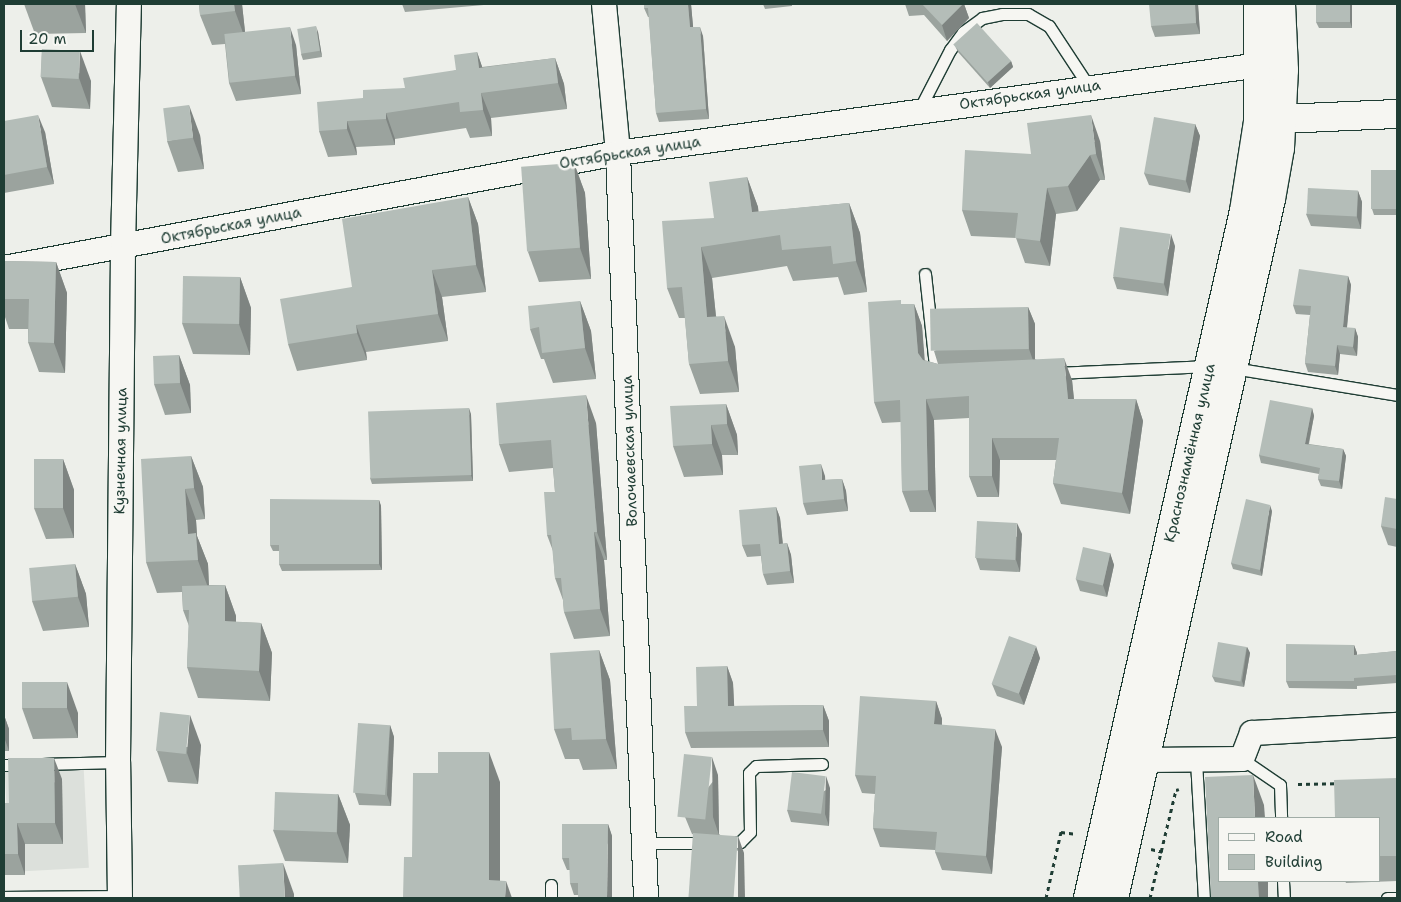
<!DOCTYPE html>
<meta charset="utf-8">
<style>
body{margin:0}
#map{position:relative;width:1401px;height:902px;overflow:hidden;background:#edefea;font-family:"Shantell Sans",sans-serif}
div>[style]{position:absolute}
.built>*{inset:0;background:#dce0db;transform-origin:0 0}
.path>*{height:3px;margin-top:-1.5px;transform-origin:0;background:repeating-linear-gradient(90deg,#1f3d34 0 4px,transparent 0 8px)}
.roads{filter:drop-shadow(1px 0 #1f3d34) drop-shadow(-1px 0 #1f3d34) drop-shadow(0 1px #1f3d34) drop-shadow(0 -1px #1f3d34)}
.service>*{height:11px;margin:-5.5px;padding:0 5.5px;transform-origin:5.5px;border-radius:5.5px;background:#f6f6f2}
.minor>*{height:24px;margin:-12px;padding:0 12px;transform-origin:12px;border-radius:12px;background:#f6f6f2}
.tertiary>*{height:28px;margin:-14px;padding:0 14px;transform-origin:14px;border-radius:14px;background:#f6f6f2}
.trunk>*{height:28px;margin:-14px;padding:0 14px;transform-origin:14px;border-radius:14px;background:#f6f6f2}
.wall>*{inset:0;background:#9ba39e}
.shaded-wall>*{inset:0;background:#7e8481;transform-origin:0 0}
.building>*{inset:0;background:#b4bdb8;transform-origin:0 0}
span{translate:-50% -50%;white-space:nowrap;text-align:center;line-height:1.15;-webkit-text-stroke:5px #f6f6f2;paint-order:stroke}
.street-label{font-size:15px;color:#1f3d34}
.frame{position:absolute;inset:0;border:5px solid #1f3d34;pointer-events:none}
.legend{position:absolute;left:1218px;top:817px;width:162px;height:65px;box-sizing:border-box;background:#f6f6f2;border:1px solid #a0aca6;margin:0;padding:6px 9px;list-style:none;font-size:15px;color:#1f3d34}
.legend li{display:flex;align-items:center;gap:10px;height:25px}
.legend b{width:25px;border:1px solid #a0aca6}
.scale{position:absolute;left:20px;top:30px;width:74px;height:22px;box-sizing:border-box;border:2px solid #1f3d34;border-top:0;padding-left:6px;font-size:15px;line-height:18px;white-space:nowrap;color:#1f3d34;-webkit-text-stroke:4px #f6f6f2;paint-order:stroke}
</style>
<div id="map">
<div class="built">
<i style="left:83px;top:756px;width:112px;height:79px;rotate:87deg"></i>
</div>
<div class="path">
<i style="left:1298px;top:784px;width:39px;rotate:-1deg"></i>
<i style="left:1151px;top:849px;width:12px;rotate:14deg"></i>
<i style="left:1046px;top:898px;width:68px;rotate:-77.2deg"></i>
<i style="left:1061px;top:832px;width:16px;rotate:7deg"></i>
<i style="left:1150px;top:898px;width:111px;rotate:-76.5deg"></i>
<i style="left:1176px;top:790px;width:3px;rotate:-18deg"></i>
</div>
<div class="roads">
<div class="service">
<i style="left:919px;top:110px;width:68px;rotate:-62.7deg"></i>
<i style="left:950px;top:50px;width:22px;rotate:-54deg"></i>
<i style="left:963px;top:32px;width:24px;rotate:-36deg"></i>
<i style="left:982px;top:18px;width:20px;rotate:-11deg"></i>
<i style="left:1002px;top:14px;width:26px"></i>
<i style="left:1028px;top:14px;width:24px;rotate:30deg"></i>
<i style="left:1049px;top:26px;width:73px;rotate:56.7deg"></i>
<i style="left:925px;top:274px;width:102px;rotate:83.8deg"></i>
<i style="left:1233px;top:368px;width:166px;rotate:9.3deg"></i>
<i style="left:1056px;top:373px;width:153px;rotate:-2.6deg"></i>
<i style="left:1242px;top:759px;width:46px;rotate:34.4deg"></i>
<i style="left:1280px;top:785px;width:33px;rotate:88deg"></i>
<i style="left:1196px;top:761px;width:137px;rotate:86.7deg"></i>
<i style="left:42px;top:764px;width:76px;rotate:-1.5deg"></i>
<i style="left:4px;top:765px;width:20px"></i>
<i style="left:726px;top:842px;width:14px"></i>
<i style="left:740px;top:842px;width:14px;rotate:-45deg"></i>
<i style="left:750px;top:832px;width:59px;rotate:-91deg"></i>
<i style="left:749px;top:773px;width:10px;rotate:-45deg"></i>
<i style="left:756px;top:766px;width:66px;rotate:-1.7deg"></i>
<i style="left:645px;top:843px;width:63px"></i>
<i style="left:1283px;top:881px;width:17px;rotate:87deg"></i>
<i style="left:551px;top:885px;width:13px;rotate:90deg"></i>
<i style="left:4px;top:897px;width:116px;rotate:-0.5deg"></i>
<i style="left:1387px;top:898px;width:10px"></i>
</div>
<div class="minor">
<i style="left:604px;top:4px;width:150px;rotate:84.6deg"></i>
<i style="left:618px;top:153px;width:746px;rotate:87.85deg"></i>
<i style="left:4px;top:268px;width:625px;rotate:-10.61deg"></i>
<i style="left:618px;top:153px;width:648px;rotate:-7.8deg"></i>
<i style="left:1146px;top:760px;width:96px;rotate:-0.6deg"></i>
<i style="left:1242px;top:759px;width:28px;rotate:-69deg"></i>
<i style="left:1252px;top:733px;width:145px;rotate:-3.2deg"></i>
<i style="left:120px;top:898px;width:136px;rotate:-90.8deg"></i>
<i style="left:118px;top:762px;width:516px;rotate:-89.44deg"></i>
<i style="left:123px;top:246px;width:242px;rotate:-88.6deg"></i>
</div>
<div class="tertiary">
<i style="left:1281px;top:119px;width:116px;rotate:-2.5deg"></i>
</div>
<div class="trunk">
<i style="left:1088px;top:898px;width:704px;rotate:-77.21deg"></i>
<i style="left:1244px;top:211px;width:90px;rotate:-81.1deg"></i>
<i style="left:1258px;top:122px;width:118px;rotate:-90deg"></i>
<i style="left:1114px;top:898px;width:716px;rotate:-77.34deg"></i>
<i style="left:1271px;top:199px;width:52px;rotate:-80deg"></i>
<i style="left:1280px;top:148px;width:78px;rotate:-87.1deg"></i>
<i style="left:1284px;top:70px;width:66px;rotate:-92.6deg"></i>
</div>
</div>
<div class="wall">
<i style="clip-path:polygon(24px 4px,85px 4px,86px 33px,35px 34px)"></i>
<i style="clip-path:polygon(199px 4px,242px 4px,245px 32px,296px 45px,301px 94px,236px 101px,229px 83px,225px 44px,212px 45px,200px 15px)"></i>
<i style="clip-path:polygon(402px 4px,495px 4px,405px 12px)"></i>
<i style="clip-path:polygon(644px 4px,691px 4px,693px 27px,703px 36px,709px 119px,659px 122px,656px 113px,649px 17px,648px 17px,644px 8px)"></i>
<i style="clip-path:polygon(763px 4px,792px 4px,792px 6px,765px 9px)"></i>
<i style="clip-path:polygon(905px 4px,964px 4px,969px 18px,947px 41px,924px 15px,909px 16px)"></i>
<i style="clip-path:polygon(1198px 4px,1200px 34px,1155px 37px,1151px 26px)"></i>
<i style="clip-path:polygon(1352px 4px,1352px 28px,1319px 28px,1316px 22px)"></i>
<i style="clip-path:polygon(318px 32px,322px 57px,303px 60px,301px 54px)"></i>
<i style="clip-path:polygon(955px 46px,1011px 61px,1013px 67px,990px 88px,958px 52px)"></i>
<i style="clip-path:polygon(42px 49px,91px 81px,90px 109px,52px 107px,41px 77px)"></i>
<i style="clip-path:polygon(477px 52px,482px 67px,555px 58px,564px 84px,567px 109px,491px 118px,492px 136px,470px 138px,466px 128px,395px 139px,395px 145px,356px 147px,357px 155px,328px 157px,319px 131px,363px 98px,405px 88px,456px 70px)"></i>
<i style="clip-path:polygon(4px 121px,45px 132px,54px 184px,4px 193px)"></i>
<i style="clip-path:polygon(1195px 124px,1200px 136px,1190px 193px,1149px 185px,1144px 173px)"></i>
<i style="clip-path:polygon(200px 135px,204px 169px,178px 172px,167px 141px)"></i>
<i style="clip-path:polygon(1100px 141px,1105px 180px,1100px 180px,1077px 211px,1056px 214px,1050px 266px,1025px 263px,1016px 238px,971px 236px,962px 210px,1031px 154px)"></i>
<i style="clip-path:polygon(574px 163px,585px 193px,591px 279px,539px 282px,528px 252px)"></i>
<i style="clip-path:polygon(1397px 170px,1397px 215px,1374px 215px,1372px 209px)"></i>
<i style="clip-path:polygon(747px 177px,758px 207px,758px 212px,849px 203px,860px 233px,867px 292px,844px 295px,838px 277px,793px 281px,787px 266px,712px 278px,716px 316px,735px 347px,739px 392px,700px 394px,689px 364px,685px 318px,679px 318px,667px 288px,714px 218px)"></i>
<i style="clip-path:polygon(1358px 191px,1362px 202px,1361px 229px,1311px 226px,1306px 214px)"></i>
<i style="clip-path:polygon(468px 197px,478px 224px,486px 292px,442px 297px,448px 341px,366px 352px,367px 360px,297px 371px,288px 344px,352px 287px)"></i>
<i style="clip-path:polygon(1175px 246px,1168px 296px,1117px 289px,1113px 277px)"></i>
<i style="clip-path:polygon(4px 261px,56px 262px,67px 293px,65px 373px,39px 372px,28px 342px,28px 329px,9px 329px,4px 314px)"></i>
<i style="clip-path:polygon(1348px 276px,1351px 285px,1347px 328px,1355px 328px,1358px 337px,1357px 356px,1340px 354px,1338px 375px,1308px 372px,1305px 363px,1310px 315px,1296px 314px,1293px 305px)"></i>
<i style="clip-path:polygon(240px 277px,251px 308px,250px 355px,193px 354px,182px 323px)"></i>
<i style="clip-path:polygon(580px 301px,591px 331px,596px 379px,553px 383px,544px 359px,541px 359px,530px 329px)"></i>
<i style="clip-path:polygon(902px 304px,914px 304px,922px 326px,924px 360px,938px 364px,934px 351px,1028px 307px,1035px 324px,1035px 359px,1072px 380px,1074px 399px,1136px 399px,1143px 421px,1130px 514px,1061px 504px,1053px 483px,1056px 460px,1000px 460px,999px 497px,977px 497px,969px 476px,969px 418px,934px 420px,936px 512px,910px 512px,902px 491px,901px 422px,882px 423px,874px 402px)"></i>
<i style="clip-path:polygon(179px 355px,190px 385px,191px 413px,165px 415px,154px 384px)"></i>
<i style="clip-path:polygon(726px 404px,737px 435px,738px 455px,722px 455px,723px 475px,684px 477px,673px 446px)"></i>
<i style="clip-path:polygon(1312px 408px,1314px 416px,1309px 444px,1343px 449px,1346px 456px,1342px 489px,1321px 486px,1318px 479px,1319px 474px,1261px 463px,1259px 455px)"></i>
<i style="clip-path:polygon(471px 414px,473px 481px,372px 484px,370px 478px)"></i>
<i style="clip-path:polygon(596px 423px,607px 560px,604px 560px,610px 636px,574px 639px,564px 612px,563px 600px,555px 578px,553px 551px,547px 535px,555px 492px,553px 468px,509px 472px,499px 444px)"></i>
<i style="clip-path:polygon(191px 456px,203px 487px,205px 519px,196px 520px,197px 536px,208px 564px,209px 585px,225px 585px,236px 616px,236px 622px,261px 623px,272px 653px,270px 701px,198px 698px,187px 667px,189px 626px,183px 610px,182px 592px,157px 593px,146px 562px)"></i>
<i style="clip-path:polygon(63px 459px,74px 490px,74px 538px,46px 539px,34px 508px)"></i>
<i style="clip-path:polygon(825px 476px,825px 480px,842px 479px,846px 491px,848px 511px,807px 515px,803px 503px)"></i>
<i style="clip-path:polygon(1397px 499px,1397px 547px,1388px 545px,1381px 526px)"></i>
<i style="clip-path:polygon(379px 500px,381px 506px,382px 570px,282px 571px,279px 564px,279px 551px,273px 551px,270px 545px)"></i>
<i style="clip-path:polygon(776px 507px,780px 518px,783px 544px,787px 543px,791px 555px,794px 583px,767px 585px,763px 574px,761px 556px,747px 557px,742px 545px)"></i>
<i style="clip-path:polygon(1272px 511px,1262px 576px,1233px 569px,1231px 563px)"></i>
<i style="clip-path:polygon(1022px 534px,1020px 572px,980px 570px,976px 558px)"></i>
<i style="clip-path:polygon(1110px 553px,1114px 565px,1107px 597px,1080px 591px,1076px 579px)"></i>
<i style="clip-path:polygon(75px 564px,86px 594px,89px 627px,43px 631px,32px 601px)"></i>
<i style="clip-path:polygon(1354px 645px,1357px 653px,1357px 655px,1397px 651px,1397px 683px,1357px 686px,1357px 689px,1289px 688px,1286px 681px)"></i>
<i style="clip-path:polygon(1247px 647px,1250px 653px,1244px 687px,1215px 682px,1212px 676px)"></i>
<i style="clip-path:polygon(599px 650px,610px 680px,617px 769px,583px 770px,579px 759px,565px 759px,554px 729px)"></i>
<i style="clip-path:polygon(1040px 658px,1024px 705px,997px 696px,992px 684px)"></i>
<i style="clip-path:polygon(727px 666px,733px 683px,734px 706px,823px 705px,829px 721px,829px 747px,691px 748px,685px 732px,697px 706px)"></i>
<i style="clip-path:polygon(22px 682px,78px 713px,78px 738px,33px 739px,22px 708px)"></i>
<i style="clip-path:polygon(936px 701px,942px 719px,942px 725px,1002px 747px,992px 874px,942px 870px,935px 852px,935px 850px,880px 847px,873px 828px,875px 794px,862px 793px,855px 775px)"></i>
<i style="clip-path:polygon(4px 715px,9px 729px,9px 751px,4px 751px)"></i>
<i style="clip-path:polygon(390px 725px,394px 737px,391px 806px,359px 805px,355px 793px)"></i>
<i style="clip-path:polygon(201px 745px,198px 784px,168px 782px,157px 751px)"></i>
<i style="clip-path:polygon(718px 775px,719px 834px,744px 853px,692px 834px,685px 817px)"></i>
<i style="clip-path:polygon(1397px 778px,1397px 881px,1346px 883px,1345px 881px,1380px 881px,1380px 818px)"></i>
<i style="clip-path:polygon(62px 779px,63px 844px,25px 844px,25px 875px,4px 875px,4px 803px,9px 803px)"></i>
<i style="clip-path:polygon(830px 788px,829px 826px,791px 822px,787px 810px)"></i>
<i style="clip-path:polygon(338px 794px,350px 825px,348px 863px,285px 861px,273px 830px)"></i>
<i style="clip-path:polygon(608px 824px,612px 836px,578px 895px,574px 895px,570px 883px,570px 870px,567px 870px,562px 858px)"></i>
</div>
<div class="shaded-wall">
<i style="clip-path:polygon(75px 4px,85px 4px,86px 33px)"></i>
<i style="clip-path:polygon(234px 4px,242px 4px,246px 41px,235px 11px)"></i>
<i style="clip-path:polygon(688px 4px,691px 4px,694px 37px,690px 27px)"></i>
<i style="clip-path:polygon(963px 4px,964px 4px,969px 18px,947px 41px,942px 25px)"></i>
<i style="clip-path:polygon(1195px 4px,1198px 4px,1200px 34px,1196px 23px)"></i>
<i style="clip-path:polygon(1350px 4px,1352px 4px,1352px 28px,1350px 22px)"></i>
<i style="clip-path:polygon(316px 26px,318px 32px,322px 57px,320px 51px)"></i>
<i style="clip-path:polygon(290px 27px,296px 45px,301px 94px,295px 76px)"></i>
<i style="clip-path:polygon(700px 27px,703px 36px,709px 119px,706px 109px)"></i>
<i style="clip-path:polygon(80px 51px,91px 81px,90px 109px,79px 78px)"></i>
<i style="clip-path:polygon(477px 52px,486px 78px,479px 68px)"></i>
<i style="clip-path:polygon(555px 58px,564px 84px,567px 109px,558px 83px)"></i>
<i style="clip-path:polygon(1011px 61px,1013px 67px,990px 88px,988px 82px)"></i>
<i style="clip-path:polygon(481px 93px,491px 118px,492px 136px,483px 110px)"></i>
<i style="clip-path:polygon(189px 105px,200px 135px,204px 169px,193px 138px)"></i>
<i style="clip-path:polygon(386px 113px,395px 139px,395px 145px,386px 119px)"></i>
<i style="clip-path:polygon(38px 115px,45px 132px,54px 184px,47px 167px)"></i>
<i style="clip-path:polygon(1091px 115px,1100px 141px,1105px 180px,1096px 154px)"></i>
<i style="clip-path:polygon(347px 121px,356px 147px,357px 155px,347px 129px)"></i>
<i style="clip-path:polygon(1195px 124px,1200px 136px,1190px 193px,1186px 181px)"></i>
<i style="clip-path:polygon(1090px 155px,1100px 180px,1077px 211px,1068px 186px)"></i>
<i style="clip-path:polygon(574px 163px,585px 193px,591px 279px,580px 248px)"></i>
<i style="clip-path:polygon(747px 177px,758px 207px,762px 238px,752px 212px)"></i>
<i style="clip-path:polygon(1047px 188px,1056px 214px,1050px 266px,1040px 241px)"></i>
<i style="clip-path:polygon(1358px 191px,1362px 202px,1361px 229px,1357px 217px)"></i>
<i style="clip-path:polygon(468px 197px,478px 224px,486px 292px,476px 265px)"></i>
<i style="clip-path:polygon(849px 203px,860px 233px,867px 292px,856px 261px)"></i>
<i style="clip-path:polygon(1171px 234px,1175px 246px,1168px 296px,1164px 284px)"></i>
<i style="clip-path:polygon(701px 247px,712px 278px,719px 347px,707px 317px)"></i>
<i style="clip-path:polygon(56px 262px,67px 293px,65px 373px,54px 343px)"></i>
<i style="clip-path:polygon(432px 270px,442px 297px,448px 341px,438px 314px)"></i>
<i style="clip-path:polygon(1348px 276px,1351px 285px,1346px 336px,1343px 327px)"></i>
<i style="clip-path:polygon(240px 277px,251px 308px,250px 355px,239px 324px)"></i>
<i style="clip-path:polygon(580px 301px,591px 331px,596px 379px,585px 348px)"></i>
<i style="clip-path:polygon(914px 304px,922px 326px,926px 375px,918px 353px)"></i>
<i style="clip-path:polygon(1028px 307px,1035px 324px,1035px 366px,1029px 349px)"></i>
<i style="clip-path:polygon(724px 316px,735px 347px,739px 392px,728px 361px)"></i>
<i style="clip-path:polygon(356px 325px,366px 352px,367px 360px,357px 333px)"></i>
<i style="clip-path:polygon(1355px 328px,1358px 337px,1357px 356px,1353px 347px)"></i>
<i style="clip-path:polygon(1337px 345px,1340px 354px,1338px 375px,1335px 366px)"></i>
<i style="clip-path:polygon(179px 355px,190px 385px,191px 413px,180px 383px)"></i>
<i style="clip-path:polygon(1064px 358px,1072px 380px,1076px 420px,1068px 399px)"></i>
<i style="clip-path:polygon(586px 395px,596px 423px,607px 560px,597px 532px)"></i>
<i style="clip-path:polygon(926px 399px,934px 420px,936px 512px,928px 490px)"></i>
<i style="clip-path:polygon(1136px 399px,1143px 421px,1130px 514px,1122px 493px)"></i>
<i style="clip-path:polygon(726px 404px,737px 435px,738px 455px,727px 424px)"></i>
<i style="clip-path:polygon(469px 408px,471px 414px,473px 481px,471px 475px)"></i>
<i style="clip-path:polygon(1312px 408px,1314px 416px,1307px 451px,1305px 444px)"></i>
<i style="clip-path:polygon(711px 425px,722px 455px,723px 475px,712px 444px)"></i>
<i style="clip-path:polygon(992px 438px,1000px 460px,999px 497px,992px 476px)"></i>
<i style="clip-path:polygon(1343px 449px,1346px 456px,1342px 489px,1339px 481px)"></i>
<i style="clip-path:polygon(191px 456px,203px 487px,205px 519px,194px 488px)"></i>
<i style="clip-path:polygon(63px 459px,74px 490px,74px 538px,63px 508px)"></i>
<i style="clip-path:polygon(821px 464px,825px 476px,826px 492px,822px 480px)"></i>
<i style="clip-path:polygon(842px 479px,846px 491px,848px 511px,844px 499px)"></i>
<i style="clip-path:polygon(185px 489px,196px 520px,197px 536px,208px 564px,209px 590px,188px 534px)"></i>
<i style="clip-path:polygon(379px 500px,381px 506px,382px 570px,379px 564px)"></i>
<i style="clip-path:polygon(1270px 505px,1272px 511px,1262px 576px,1260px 570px)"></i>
<i style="clip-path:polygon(776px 507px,780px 518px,784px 556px,779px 544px)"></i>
<i style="clip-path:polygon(1017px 523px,1022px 534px,1020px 572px,1016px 560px)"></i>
<i style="clip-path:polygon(594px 532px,604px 560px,610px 636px,600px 609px)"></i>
<i style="clip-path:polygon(787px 543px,791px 555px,794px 583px,790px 571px)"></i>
<i style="clip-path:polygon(1110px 553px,1114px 565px,1107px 597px,1103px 585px)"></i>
<i style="clip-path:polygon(75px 564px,86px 594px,89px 627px,78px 597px)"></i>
<i style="clip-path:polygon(225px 585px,236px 616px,236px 652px,225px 621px)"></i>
<i style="clip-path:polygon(261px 623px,272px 653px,270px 701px,259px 671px)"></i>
<i style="clip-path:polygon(1354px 645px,1357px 653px,1357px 663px,1354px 655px)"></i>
<i style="clip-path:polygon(1036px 646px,1040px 658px,1024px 705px,1019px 693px)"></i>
<i style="clip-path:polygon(1247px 647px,1250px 653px,1244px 687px,1242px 681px)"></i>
<i style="clip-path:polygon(599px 650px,610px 680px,617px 769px,606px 739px)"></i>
<i style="clip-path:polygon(727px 666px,733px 683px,735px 722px,728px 706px)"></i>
<i style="clip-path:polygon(67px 682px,78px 713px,78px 738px,67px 708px)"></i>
<i style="clip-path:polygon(936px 701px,942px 719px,941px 743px,934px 724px)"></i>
<i style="clip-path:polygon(823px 705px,829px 721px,829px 747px,823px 730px)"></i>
<i style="clip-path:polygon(4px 715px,9px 729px,9px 751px,4px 737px)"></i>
<i style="clip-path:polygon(190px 715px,201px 745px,198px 784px,187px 753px)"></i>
<i style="clip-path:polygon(390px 725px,394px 737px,391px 806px,387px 795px)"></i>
<i style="clip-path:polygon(995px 729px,1002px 747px,992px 874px,986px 856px)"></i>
<i style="clip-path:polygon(489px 752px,500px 782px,500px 898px,489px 880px)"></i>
<i style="clip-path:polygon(712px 757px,718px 775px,719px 835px,713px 817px)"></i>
<i style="clip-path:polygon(54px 758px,62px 779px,63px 844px,55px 823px)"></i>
<i style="clip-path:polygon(1253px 775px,1264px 805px,1265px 818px,1255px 818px)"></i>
<i style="clip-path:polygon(826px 776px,830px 788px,829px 826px,825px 814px)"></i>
<i style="clip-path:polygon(338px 794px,350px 825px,348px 863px,337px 833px)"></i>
<i style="clip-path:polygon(17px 823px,25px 844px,25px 875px,18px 854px)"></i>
<i style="clip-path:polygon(608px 824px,612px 836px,612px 898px,607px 898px)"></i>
<i style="clip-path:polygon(738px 836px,744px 853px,745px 898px,738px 898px)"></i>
<i style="clip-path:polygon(283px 863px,294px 894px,294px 898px,285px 898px)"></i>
<i style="clip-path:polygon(506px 881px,512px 898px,505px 898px)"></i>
<i style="left:1258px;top:881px;width:10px;height:17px"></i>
</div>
<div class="building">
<i style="clip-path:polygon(199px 4px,234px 4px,235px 11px,200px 15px)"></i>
<i style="clip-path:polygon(644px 4px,688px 4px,690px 27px,700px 27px,706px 109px,656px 113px,648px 8px,644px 8px)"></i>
<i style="clip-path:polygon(922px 4px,963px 4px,942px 25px)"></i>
<i style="clip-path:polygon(1149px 4px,1195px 4px,1196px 23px,1151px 26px)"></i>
<i style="left:1316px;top:4px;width:34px;height:18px"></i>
<i style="left:977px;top:23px;width:51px;height:32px;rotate:48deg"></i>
<i style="left:316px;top:26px;width:25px;height:19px;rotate:81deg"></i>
<i style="left:290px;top:27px;width:49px;height:66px;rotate:84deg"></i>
<i style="left:42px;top:49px;width:38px;height:28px;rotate:3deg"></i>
<i style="clip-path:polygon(477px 52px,479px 68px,555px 58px,558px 83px,481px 93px,483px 110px,460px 112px,459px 102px,386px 113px,386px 119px,347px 121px,347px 129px,319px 131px,317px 102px,363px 98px,363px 90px,405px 88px,403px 78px,456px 70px,454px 55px)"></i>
<i style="left:189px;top:105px;width:33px;height:26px;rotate:83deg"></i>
<i style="clip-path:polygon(38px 115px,47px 167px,4px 175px,4px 121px)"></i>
<i style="clip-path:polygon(1091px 115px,1096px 154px,1090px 155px,1068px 186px,1047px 188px,1040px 241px,1015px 238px,1018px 213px,962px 210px,965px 150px,1031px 154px,1027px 123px)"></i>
<i style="left:1154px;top:117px;width:42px;height:57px;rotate:10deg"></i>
<i style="left:574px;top:163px;width:85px;height:53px;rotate:86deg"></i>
<i style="left:1371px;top:170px;width:26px;height:39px"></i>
<i style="clip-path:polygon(747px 177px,752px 212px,849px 203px,856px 261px,833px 264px,831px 246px,782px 250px,780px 235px,701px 247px,707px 317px,724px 316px,728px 361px,689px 364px,682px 287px,667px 288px,662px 221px,714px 218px,709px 182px)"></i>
<i style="left:1308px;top:188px;width:50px;height:26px;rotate:3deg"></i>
<i style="clip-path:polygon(468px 197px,476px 265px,432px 270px,438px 314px,356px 325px,357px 333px,288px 344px,280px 299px,352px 287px,342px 219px)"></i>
<i style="left:1120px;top:227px;width:51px;height:50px;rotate:8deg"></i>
<i style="clip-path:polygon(4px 261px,56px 262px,54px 343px,28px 342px,29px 299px,4px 299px)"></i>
<i style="clip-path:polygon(1299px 269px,1348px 276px,1343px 327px,1355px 328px,1353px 347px,1337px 345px,1335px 366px,1305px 363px,1311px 306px,1293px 305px)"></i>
<i style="left:183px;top:276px;width:57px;height:47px;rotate:1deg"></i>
<i style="clip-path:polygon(901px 300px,901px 304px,914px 304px,918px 353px,923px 360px,938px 364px,1064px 358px,1068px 399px,1136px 399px,1122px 493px,1053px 483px,1059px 438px,992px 438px,992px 476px,969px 476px,969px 396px,926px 399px,928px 490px,902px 491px,900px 400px,874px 402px,868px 302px)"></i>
<i style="clip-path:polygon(580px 301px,585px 348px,542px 353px,539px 327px,530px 329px,528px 306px)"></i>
<i style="left:1028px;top:307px;width:42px;height:98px;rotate:89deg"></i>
<i style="left:179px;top:355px;width:28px;height:26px;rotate:88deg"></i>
<i style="clip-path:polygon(586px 395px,597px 532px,594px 532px,600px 609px,564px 612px,561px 578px,555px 578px,551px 535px,547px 535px,544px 492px,555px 492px,551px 440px,499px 444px,496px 403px)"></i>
<i style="clip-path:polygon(1270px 400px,1312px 408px,1305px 444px,1343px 449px,1339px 481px,1318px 479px,1320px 468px,1259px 455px)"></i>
<i style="clip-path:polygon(726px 404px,727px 424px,711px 425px,712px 444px,673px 446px,670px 406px)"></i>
<i style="left:469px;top:408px;width:67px;height:101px;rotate:88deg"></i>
<i style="clip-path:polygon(191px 456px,194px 488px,185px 489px,188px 534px,196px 533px,198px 560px,146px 562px,141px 459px)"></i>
<i style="left:34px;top:459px;width:29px;height:49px"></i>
<i style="clip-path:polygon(821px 464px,822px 480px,842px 479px,844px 499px,803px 503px,799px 466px)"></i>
<i style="clip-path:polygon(1385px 497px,1397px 499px,1397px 529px,1381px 526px)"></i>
<i style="clip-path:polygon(270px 499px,379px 500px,379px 564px,279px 564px,279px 545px,270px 545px)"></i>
<i style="clip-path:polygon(1246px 499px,1270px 505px,1260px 570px,1231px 563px)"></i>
<i style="clip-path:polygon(776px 507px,779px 544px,787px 543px,790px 571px,763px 574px,760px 544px,742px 545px,739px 510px)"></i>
<i style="left:977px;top:521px;width:40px;height:37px;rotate:3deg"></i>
<i style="left:1083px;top:547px;width:28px;height:33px;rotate:13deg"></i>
<i style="left:75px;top:564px;width:33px;height:46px;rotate:85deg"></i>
<i style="clip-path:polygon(225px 585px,225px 621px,261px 623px,259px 671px,187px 667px,189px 610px,183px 610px,182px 586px)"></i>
<i style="left:1009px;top:636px;width:29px;height:51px;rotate:20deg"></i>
<i style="left:1218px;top:642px;width:29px;height:35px;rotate:10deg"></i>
<i style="clip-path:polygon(1286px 644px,1354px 645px,1354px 655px,1397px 651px,1397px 675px,1354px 678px,1354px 681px,1286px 681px)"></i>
<i style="clip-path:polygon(599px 650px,606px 739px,572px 740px,571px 728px,554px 729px,550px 653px)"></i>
<i style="clip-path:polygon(727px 666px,728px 706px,823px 705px,823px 730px,685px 732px,684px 706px,697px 706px,696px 667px)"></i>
<i style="left:22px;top:682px;width:45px;height:26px"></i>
<i style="clip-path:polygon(860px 696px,936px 701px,934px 724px,995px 729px,986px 856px,935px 852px,937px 832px,873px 828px,876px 776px,855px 775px)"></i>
<i style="left:160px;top:712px;width:30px;height:39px;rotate:6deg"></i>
<i style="left:358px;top:723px;width:32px;height:70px;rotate:4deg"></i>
<i style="clip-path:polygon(438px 752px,489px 752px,489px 880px,506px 881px,505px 898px,403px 898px,404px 857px,412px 857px,413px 773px,438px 773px)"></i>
<i style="left:684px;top:754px;width:28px;height:63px;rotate:6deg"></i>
<i style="clip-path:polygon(8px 758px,54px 758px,55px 823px,17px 823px,18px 854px,4px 854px,4px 803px,9px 803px)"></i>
<i style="left:792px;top:772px;width:34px;height:38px;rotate:7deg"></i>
<i style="clip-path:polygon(1253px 775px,1255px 818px,1220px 818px,1220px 881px,1258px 881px,1259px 898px,1211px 898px,1205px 777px)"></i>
<i style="clip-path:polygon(1397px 778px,1397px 856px,1380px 856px,1380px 818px,1335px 818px,1334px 780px)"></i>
<i style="left:275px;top:792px;width:63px;height:38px;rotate:2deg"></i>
<i style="clip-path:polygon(562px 824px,608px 824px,607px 898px,578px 898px,578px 883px,570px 883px,569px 858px,562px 858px)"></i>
<i style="left:693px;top:833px;width:45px;height:65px;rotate:4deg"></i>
<i style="left:283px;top:863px;width:35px;height:45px;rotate:87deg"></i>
</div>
<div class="street-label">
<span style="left:1030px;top:95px;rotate:-8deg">Октябрьская улица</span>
<span style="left:630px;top:153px;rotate:-9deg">Октябрьская улица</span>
<span style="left:231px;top:226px;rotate:-11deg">Октябрьская улица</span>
<span style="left:121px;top:451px;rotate:-89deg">Кузнечная улица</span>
<span style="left:630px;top:451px;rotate:-92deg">Волочаевская улица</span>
<span style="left:1190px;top:453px;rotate:-77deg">Краснознамённая улица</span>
</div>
<div class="frame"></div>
<ul class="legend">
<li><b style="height:6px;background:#f6f6f2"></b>Road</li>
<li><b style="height:14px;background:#b4bdb8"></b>Building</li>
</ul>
<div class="scale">20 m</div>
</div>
